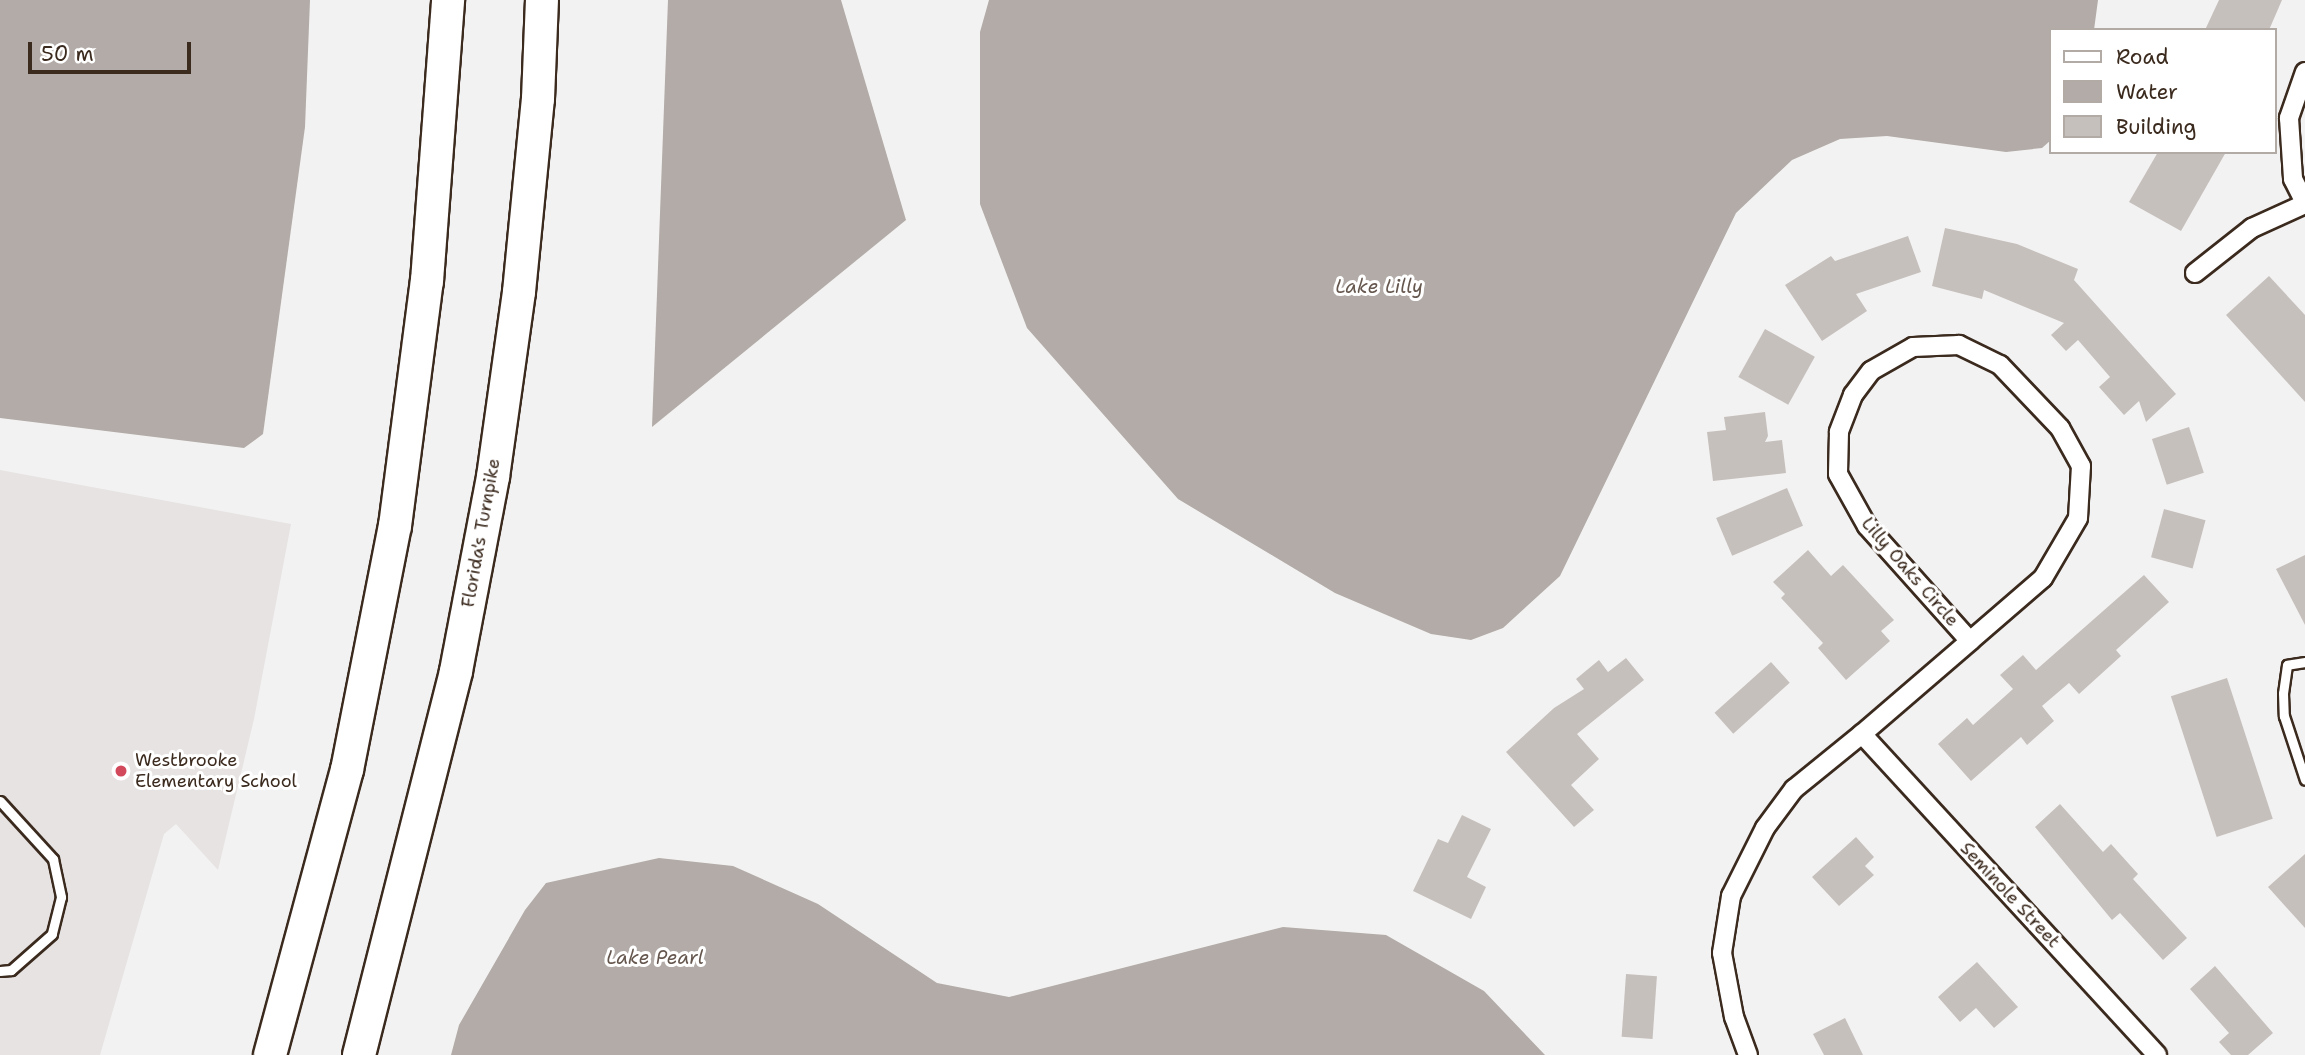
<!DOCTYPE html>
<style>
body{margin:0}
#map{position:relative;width:2305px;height:1055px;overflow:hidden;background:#f3f2f2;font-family:"Shantell Sans",sans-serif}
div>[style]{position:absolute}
.built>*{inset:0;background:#e6e3e2}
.water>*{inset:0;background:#b2aba7}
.building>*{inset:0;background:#c6c0bd;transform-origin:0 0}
.roads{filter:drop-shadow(2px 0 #3b2a1e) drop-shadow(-2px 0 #3b2a1e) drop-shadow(0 2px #3b2a1e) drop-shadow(0 -2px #3b2a1e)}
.service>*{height:9px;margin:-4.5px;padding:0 4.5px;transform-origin:4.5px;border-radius:4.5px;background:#fff}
.minor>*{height:18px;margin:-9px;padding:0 9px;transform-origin:9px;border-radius:9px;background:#fff}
.motorway>*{height:32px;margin:-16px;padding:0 16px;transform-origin:16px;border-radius:16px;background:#fff}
.dots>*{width:19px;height:19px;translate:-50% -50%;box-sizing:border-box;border:4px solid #fff;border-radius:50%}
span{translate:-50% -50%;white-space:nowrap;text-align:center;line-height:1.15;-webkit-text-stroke:6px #fff;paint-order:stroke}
.street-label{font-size:18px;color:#3b2a1e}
.poi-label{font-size:18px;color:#3b2a1e}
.left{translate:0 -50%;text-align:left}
.water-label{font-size:19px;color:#65574e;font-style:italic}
.legend{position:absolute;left:2049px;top:28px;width:228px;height:126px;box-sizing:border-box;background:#fff;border:2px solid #b1aaa5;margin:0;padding:9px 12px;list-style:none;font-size:21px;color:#3b2a1e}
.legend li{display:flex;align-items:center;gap:14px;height:35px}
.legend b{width:35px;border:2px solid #b1aaa5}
.scale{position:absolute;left:28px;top:42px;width:163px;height:32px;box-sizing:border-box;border:4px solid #3b2a1e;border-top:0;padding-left:9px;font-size:21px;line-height:24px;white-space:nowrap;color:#3b2a1e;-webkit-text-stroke:5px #fff;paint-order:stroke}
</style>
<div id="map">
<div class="built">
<i style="clip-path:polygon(0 470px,291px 524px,254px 719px,218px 870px,176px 824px,164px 834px,100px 1055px,0 1055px)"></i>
</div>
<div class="water">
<i style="clip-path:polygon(0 0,310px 0,305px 127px,263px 434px,244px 448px,0 418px)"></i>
<i style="clip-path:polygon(668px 0,841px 0,906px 220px,652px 427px)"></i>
<i style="clip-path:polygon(989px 0,2098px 0,2094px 30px,2051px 30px,2051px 140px,2042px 148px,2006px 152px,1887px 136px,1840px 139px,1792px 160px,1736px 213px,1560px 576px,1503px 628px,1471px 640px,1431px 634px,1335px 593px,1178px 499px,1027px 328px,980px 204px,980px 32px)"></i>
<i style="clip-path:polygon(659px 858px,733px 866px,818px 904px,937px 983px,1009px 997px,1283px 927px,1386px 935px,1484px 991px,1545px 1055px,451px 1055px,459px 1025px,525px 910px,546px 883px)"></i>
</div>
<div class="building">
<i style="clip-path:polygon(2219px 0,2282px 0,2269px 30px,2205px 30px)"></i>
<i style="clip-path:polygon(2158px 152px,2226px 152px,2181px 231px,2129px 202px)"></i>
<i style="clip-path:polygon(1945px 228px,2017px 244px,2078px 269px,2074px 280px,2176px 394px,2146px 422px,2139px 401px,2124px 415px,2099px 387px,2110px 377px,2078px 340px,2066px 351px,2051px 335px,2064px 323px,1984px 290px,1982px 299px,1932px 286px)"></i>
<i style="clip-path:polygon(1908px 236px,1921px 272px,1856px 294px,1867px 311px,1822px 341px,1785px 285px,1831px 256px,1835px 261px)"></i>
<i style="clip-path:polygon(2269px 276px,2305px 315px,2305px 402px,2226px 315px)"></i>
<i style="left:1765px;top:329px;width:57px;height:55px;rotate:29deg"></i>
<i style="clip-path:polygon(1765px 412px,1768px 436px,1765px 442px,1782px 440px,1786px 473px,1713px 481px,1707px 432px,1726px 430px,1724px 417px)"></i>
<i style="left:2189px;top:427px;width:48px;height:39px;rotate:72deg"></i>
<i style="left:1787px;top:488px;width:41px;height:77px;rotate:67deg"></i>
<i style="left:2164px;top:509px;width:43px;height:50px;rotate:15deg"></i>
<i style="clip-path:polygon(1808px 550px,1831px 576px,1843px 565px,1894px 620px,1881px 631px,1890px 641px,1846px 680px,1818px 648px,1823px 643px,1781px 598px,1785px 594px,1773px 582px)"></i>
<i style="clip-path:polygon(2305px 555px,2305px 625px,2276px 569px)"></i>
<i style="clip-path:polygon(2144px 575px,2169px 602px,2116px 650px,2121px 656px,2079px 694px,2069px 683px,2042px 706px,2054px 721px,2027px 745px,2021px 737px,1971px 781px,1938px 744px,1967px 718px,1973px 725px,2013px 689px,2000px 675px,2023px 655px,2036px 670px)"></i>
<i style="clip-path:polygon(1626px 658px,1644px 680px,1577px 734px,1599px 759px,1571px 785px,1594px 810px,1574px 827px,1506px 752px,1554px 708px,1584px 689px,1576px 679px,1599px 660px,1608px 672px)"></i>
<i style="left:1771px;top:662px;width:28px;height:76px;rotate:48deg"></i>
<i style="left:2227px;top:678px;width:148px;height:59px;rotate:72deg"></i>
<i style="clip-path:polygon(2060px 804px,2103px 852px,2111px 844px,2138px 874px,2133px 879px,2187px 938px,2163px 960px,2120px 913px,2112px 920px,2035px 827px)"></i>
<i style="clip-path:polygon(1462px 815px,1491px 829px,1467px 877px,1486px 887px,1471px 919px,1413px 891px,1438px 839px,1448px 843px)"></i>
<i style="clip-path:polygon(1856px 837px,1874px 857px,1865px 866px,1874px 875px,1839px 906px,1812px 877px)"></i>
<i style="clip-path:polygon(2305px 854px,2305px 928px,2268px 887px)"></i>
<i style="clip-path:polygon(1977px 962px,2018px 1007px,1994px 1028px,1976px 1008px,1960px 1022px,1938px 997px)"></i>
<i style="clip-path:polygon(2215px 966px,2273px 1033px,2248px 1055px,2231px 1055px,2219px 1042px,2229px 1033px,2190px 989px)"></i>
<i style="left:1626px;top:974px;width:31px;height:63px;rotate:4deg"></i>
<i style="clip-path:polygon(1845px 1018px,1863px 1055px,1824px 1055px,1813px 1034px)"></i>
</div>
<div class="roads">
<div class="service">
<i style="left:2305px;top:662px;width:18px;rotate:171deg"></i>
<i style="left:2287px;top:665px;width:28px;rotate:98deg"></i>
<i style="left:2283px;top:693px;width:23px;rotate:88deg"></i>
<i style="left:2284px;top:716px;width:67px;rotate:71.8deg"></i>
<i style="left:0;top:801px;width:79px;rotate:47.6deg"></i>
<i style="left:53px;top:859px;width:39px;rotate:78deg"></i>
<i style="left:61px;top:897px;width:38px;rotate:104deg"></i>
<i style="left:52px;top:934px;width:55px;rotate:138.7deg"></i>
<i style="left:11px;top:970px;width:11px;rotate:175deg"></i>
</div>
<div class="minor">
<i style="left:2305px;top:72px;width:49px;rotate:109.2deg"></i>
<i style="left:2289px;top:118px;width:61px;rotate:86.2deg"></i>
<i style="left:2293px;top:179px;width:27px;rotate:63deg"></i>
<i style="left:2195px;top:273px;width:73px;rotate:-38.3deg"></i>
<i style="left:2252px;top:228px;width:58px;rotate:-24.4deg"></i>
<i style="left:1862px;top:734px;width:436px;rotate:47.4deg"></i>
<i style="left:1748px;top:1055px;width:40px;rotate:-110.2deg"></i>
<i style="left:1734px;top:1017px;width:65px;rotate:-100.6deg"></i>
<i style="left:1722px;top:953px;width:58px;rotate:-81deg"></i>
<i style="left:1731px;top:896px;width:76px;rotate:-63.4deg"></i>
<i style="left:1765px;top:828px;width:49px;rotate:-53.4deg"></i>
<i style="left:1794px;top:789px;width:87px;rotate:-39deg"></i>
<i style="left:1862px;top:734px;width:143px;rotate:-40.7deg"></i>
<i style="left:1970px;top:641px;width:96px;rotate:-40.8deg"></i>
<i style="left:2043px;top:578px;width:69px;rotate:-59.7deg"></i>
<i style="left:2078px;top:518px;width:52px;rotate:-86.7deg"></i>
<i style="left:2081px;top:466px;width:43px;rotate:-118.9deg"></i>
<i style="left:2060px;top:428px;width:87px;rotate:-133.6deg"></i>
<i style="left:2000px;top:365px;width:46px;rotate:-154deg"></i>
<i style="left:1959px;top:345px;width:46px;rotate:177.5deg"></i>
<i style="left:1913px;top:347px;width:48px;rotate:150.3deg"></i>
<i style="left:1871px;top:371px;width:30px;rotate:127deg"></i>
<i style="left:1853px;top:395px;width:40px;rotate:111deg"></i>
<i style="left:1839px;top:432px;width:42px;rotate:91.4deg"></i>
<i style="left:1838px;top:474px;width:60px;rotate:60.9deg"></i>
<i style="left:1867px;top:526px;width:154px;rotate:48.2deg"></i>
</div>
<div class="motorway">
<i style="left:270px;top:1055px;width:295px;rotate:-74.9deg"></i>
<i style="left:347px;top:770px;width:249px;rotate:-78.9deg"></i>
<i style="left:395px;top:526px;width:247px;rotate:-82.6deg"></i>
<i style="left:427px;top:281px;width:282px;rotate:-85.7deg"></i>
<i style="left:359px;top:1055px;width:396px;rotate:-75.8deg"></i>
<i style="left:456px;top:671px;width:197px;rotate:-79.2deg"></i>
<i style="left:493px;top:477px;width:187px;rotate:-82deg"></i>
<i style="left:519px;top:292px;width:194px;rotate:-84.4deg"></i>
<i style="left:538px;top:99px;width:99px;rotate:-87.7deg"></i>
</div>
</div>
<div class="dots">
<i style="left:121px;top:771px;background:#d1495b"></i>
</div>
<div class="street-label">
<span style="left:481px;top:533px;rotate:-80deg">Florida's Turnpike</span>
<span style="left:1910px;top:572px;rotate:49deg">Lilly Oaks Circle</span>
<span style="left:2010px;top:895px;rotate:47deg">Seminole Street</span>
</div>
<div class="poi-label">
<span class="left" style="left:135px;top:771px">Westbrooke<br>Elementary School</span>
</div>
<div class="water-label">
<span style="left:1379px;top:287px">Lake Lilly</span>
<span style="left:655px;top:958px">Lake Pearl</span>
</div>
<ul class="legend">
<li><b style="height:9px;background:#fff"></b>Road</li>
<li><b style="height:19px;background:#b2aba7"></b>Water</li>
<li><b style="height:19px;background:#c6c0bd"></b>Building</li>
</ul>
<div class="scale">50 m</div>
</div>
